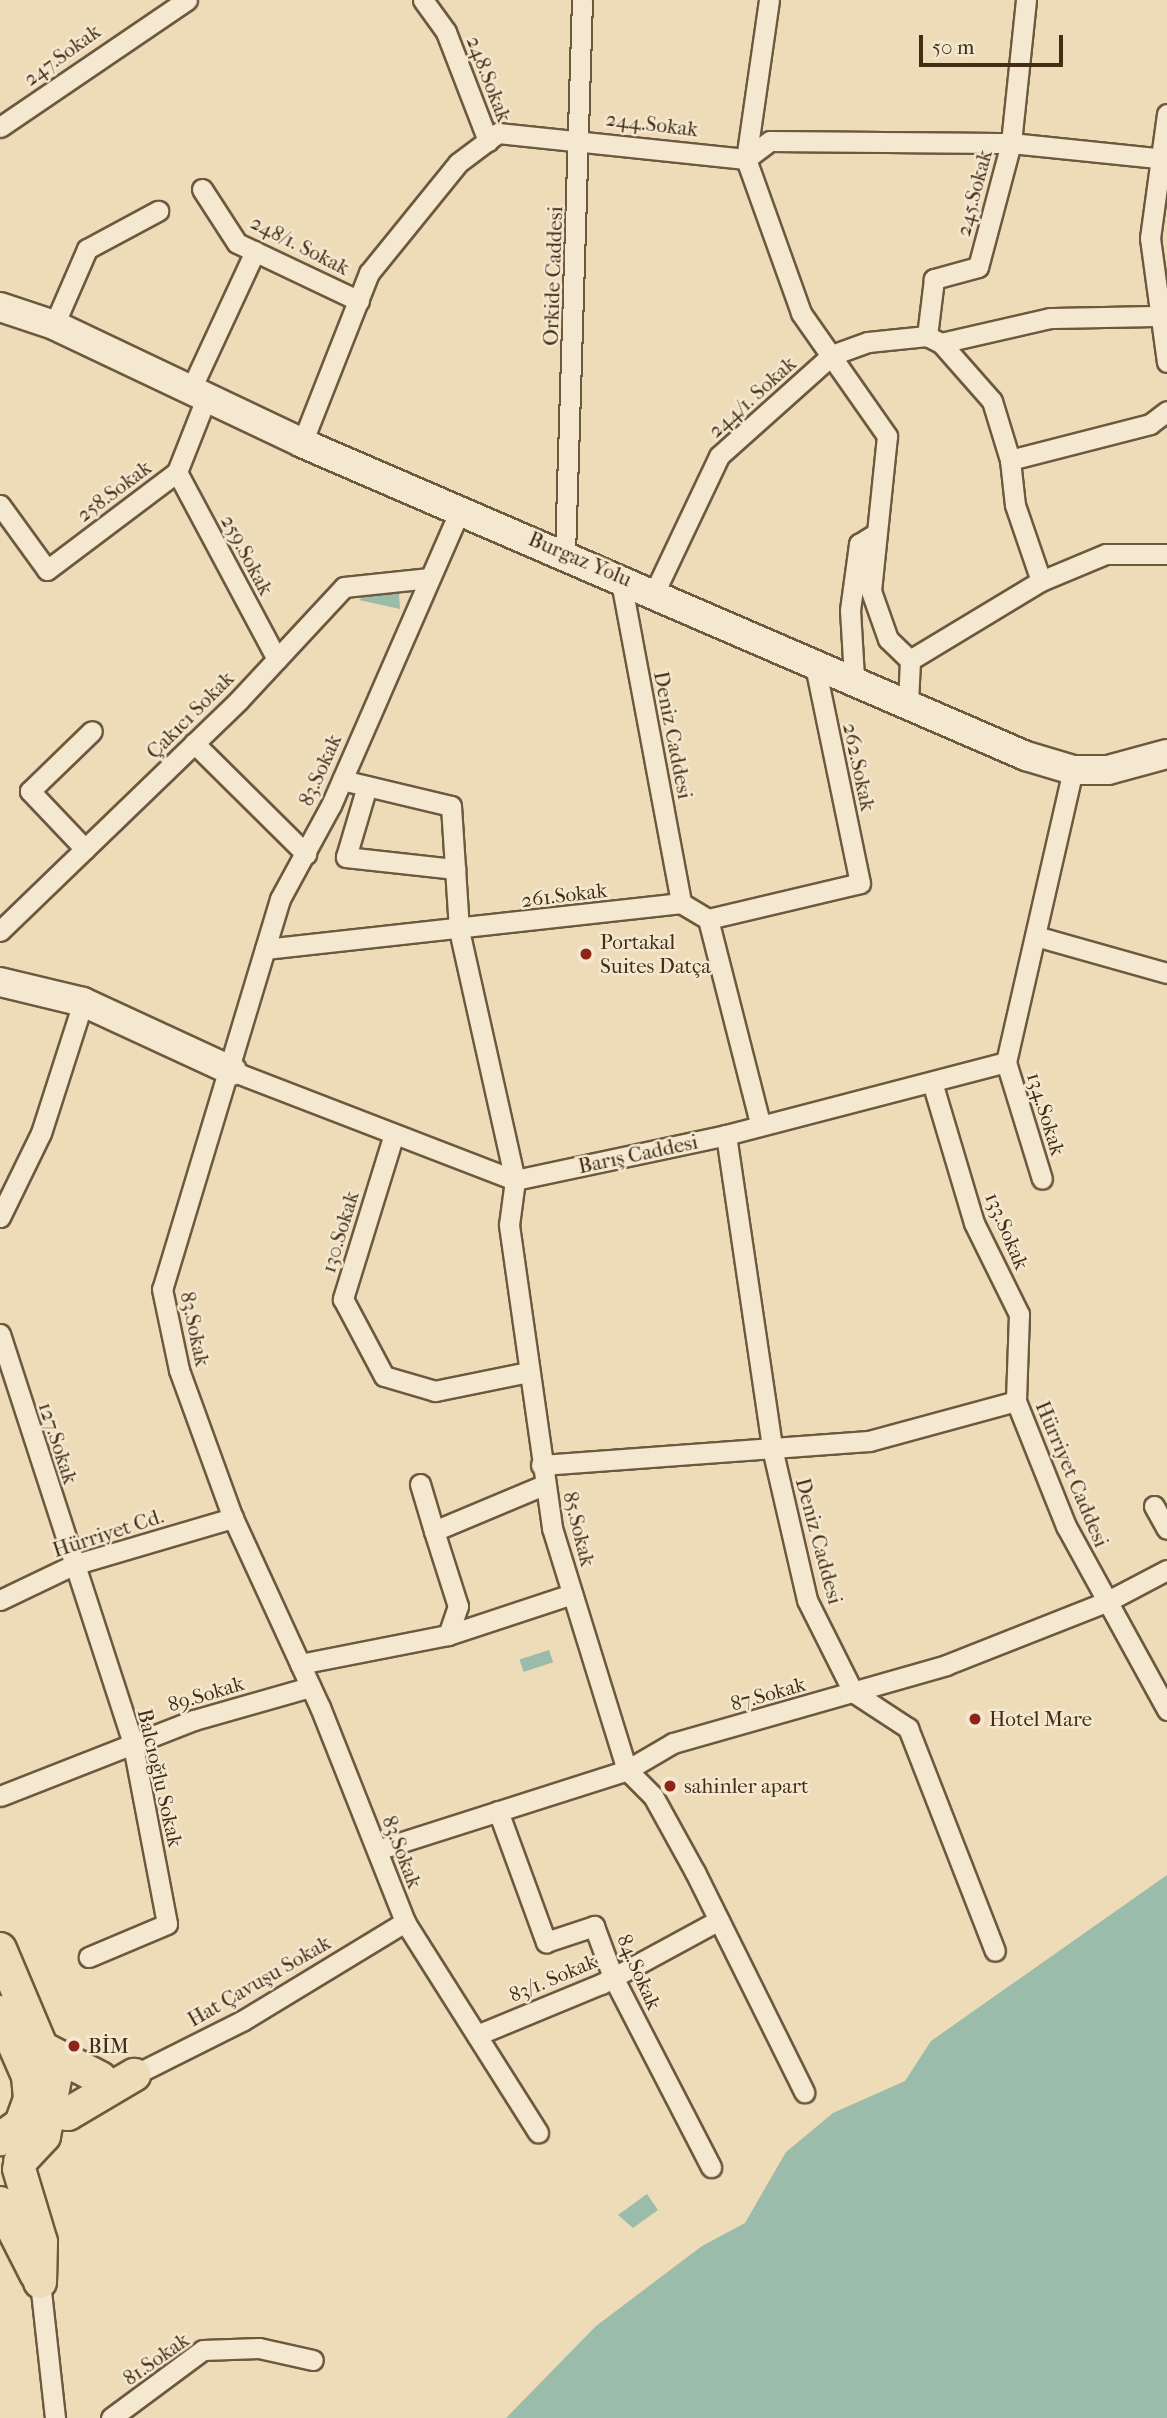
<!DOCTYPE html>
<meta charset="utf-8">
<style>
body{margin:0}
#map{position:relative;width:1167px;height:2418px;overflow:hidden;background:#eedbb8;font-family:"IM FELL French Canon",serif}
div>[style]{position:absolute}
.water>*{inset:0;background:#9bbcaa;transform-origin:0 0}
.roads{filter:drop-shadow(2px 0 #6e583e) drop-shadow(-2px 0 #6e583e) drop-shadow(0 2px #6e583e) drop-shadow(0 -2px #6e583e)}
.street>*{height:19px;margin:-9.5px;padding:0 9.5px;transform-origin:9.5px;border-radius:9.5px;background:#f4e8d1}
.secondary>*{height:28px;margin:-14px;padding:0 14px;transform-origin:14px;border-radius:14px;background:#f4e8d1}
.primary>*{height:32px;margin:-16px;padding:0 16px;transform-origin:16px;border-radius:16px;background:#eedbb8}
.dots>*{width:19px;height:19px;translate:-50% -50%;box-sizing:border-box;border:4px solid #f4e8d1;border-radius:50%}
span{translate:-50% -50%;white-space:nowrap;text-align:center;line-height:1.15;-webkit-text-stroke:5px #f4e8d1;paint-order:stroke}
.street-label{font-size:21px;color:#442d15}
.poi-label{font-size:21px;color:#442d15}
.left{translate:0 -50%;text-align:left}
.scale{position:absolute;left:919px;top:35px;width:144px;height:32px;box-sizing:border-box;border:4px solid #442d15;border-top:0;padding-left:9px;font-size:21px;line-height:24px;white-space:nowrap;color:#442d15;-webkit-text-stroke:5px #f4e8d1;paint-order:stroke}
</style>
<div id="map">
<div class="water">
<i style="clip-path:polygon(372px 591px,399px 594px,400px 609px,359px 600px)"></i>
<i style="left:549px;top:1650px;width:13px;height:31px;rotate:72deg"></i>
<i style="clip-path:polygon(1167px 1875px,1167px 2418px,506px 2418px,596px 2326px,702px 2246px,745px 2223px,786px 2152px,833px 2113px,905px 2081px,931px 2041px)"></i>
<i style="clip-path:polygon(647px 2194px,658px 2210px,633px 2228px,618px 2215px)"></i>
</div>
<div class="roads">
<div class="street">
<i style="left:423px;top:0;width:39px;rotate:54deg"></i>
<i style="left:446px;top:32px;width:117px;rotate:68.9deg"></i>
<i style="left:769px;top:0;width:161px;rotate:98.2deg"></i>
<i style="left:746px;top:159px;width:164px;rotate:70.3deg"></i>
<i style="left:801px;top:313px;width:150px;rotate:55deg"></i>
<i style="left:887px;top:436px;width:156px;rotate:95.9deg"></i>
<i style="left:871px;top:591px;width:51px;rotate:70.5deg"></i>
<i style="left:888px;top:639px;width:30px;rotate:44deg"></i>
<i style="left:1026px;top:0;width:144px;rotate:96deg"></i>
<i style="left:1011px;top:143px;width:128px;rotate:104.9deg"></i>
<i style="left:978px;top:267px;width:46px;rotate:164.7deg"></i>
<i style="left:934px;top:279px;width:57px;rotate:97deg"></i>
<i style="left:927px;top:336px;width:16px;rotate:27deg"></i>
<i style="left:941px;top:343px;width:77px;rotate:48.7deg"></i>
<i style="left:992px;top:401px;width:62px;rotate:73deg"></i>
<i style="left:1010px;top:460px;width:45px;rotate:83.7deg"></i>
<i style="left:1015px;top:505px;width:80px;rotate:71.1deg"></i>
<i style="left:1167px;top:114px;width:125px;rotate:97.8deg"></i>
<i style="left:1150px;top:238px;width:125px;rotate:82.2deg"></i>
<i style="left:0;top:127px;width:226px;rotate:-34.2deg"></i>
<i style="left:202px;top:189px;width:64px;rotate:57.1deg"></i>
<i style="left:237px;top:243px;width:135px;rotate:25.4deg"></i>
<i style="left:54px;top:325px;width:83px;rotate:-66.5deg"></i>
<i style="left:87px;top:249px;width:81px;rotate:-28.2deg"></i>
<i style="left:941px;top:343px;width:112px;rotate:-12.9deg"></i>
<i style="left:1050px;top:318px;width:108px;rotate:-1.1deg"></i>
<i style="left:191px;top:389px;width:152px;rotate:-65.1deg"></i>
<i style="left:302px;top:443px;width:183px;rotate:-68.5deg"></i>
<i style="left:369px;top:273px;width:141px;rotate:-51deg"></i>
<i style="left:458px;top:163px;width:50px;rotate:-36.9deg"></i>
<i style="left:498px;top:133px;width:249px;rotate:6deg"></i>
<i style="left:746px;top:159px;width:30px;rotate:-37deg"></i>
<i style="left:770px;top:141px;width:241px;rotate:0.5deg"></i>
<i style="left:1011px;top:143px;width:157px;rotate:5.9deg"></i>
<i style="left:1010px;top:460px;width:145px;rotate:-14.4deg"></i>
<i style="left:1150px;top:424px;width:21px;rotate:-37deg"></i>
<i style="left:177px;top:472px;width:212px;rotate:61.9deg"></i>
<i style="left:0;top:505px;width:80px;rotate:54.1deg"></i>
<i style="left:47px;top:570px;width:163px;rotate:-37deg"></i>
<i style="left:177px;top:472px;width:82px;rotate:-68.5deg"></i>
<i style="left:460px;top:510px;width:322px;rotate:113.6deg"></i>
<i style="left:331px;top:805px;width:107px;rotate:118.5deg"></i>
<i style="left:280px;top:899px;width:407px;rotate:106.8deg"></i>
<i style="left:162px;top:1289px;width:83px;rotate:78.1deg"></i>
<i style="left:179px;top:1370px;width:158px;rotate:70deg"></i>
<i style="left:233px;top:1518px;width:208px;rotate:65.3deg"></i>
<i style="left:320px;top:1707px;width:231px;rotate:68.4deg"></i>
<i style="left:405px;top:1922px;width:249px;rotate:57.7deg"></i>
<i style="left:565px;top:553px;width:553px;rotate:-88.24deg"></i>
<i style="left:620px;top:576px;width:333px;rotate:79.4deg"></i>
<i style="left:655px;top:591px;width:149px;rotate:-64.6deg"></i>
<i style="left:719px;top:456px;width:152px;rotate:-41.8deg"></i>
<i style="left:832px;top:355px;width:38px;rotate:-20deg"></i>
<i style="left:868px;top:342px;width:59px;rotate:-5.8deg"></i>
<i style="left:854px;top:677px;width:67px;rotate:-93.4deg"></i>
<i style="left:850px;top:610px;width:67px;rotate:-82.2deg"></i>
<i style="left:859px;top:544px;width:19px;rotate:-32deg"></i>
<i style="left:908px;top:703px;width:43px;rotate:-87.3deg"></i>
<i style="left:910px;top:660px;width:153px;rotate:-31.1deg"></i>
<i style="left:1041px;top:581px;width:70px;rotate:-22.6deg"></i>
<i style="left:1106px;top:554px;width:61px"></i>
<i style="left:194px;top:743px;width:158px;rotate:44.7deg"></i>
<i style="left:342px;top:780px;width:112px;rotate:13.4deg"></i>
<i style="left:451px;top:806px;width:124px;rotate:86.3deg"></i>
<i style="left:459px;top:930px;width:256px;rotate:77.4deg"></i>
<i style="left:515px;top:1180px;width:45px;rotate:97.6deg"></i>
<i style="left:509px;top:1225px;width:306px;rotate:81.9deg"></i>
<i style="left:552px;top:1528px;width:253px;rotate:72.8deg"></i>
<i style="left:627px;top:1770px;width:37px;rotate:45deg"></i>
<i style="left:653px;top:1796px;width:87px;rotate:61.1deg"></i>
<i style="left:695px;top:1872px;width:246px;rotate:63.6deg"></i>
<i style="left:367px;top:786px;width:74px;rotate:106.5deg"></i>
<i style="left:346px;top:857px;width:110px;rotate:6.3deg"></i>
<i style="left:85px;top:849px;width:80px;rotate:-133.5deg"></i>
<i style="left:30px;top:791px;width:86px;rotate:-44.1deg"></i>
<i style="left:708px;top:919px;width:211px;rotate:75.7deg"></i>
<i style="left:0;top:931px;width:332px;rotate:-44deg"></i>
<i style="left:239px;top:700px;width:154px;rotate:-47.1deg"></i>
<i style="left:344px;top:587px;width:86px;rotate:-6deg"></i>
<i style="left:1039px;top:937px;width:133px;rotate:15.7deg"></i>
<i style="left:265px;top:949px;width:419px;rotate:-6.3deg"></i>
<i style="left:681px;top:903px;width:31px;rotate:31deg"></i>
<i style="left:708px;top:919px;width:156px;rotate:-13.3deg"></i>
<i style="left:860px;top:883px;width:228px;rotate:-101.7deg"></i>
<i style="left:1006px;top:1062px;width:122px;rotate:72.9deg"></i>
<i style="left:232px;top:1071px;width:303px;rotate:21.1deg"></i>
<i style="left:515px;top:1180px;width:216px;rotate:-12deg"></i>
<i style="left:726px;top:1135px;width:289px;rotate:-14.6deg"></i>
<i style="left:1006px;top:1062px;width:300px;rotate:-77.1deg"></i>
<i style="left:932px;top:1082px;width:147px;rotate:73.4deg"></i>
<i style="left:974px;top:1223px;width:102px;rotate:63.7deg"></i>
<i style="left:1019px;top:1314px;width:87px;rotate:92deg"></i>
<i style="left:726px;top:1135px;width:316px;rotate:81.6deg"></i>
<i style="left:772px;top:1448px;width:156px;rotate:77deg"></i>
<i style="left:807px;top:1600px;width:103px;rotate:63.4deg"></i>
<i style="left:853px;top:1692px;width:66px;rotate:33.2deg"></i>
<i style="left:908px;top:1728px;width:239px;rotate:68.7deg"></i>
<i style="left:393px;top:1137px;width:170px;rotate:107.2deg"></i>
<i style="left:343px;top:1299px;width:87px;rotate:62deg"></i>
<i style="left:384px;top:1376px;width:53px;rotate:16.4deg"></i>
<i style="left:435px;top:1391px;width:95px;rotate:-11.5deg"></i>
<i style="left:0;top:1217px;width:93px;rotate:-64deg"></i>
<i style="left:41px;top:1133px;width:138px;rotate:-72.2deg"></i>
<i style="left:0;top:1334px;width:427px;rotate:72deg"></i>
<i style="left:132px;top:1740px;width:187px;rotate:79.2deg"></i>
<i style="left:167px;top:1924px;width:85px;rotate:157.1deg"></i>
<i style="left:541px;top:1465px;width:329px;rotate:-4.2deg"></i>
<i style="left:869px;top:1441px;width:152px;rotate:-15.2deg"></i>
<i style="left:1016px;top:1401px;width:135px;rotate:68.2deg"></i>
<i style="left:1066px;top:1526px;width:210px;rotate:61.2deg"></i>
<i style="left:420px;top:1484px;width:49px;rotate:73.4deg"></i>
<i style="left:434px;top:1531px;width:119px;rotate:-22.7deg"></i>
<i style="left:1154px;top:1506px;width:26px;rotate:61deg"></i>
<i style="left:434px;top:1531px;width:79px;rotate:72.3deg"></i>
<i style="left:458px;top:1606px;width:31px;rotate:109deg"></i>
<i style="left:0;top:1600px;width:81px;rotate:-25.6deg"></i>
<i style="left:73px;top:1565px;width:167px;rotate:-16.4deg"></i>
<i style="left:300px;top:1664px;width:151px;rotate:-11.1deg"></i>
<i style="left:448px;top:1635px;width:131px;rotate:-18.3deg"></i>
<i style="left:0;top:1796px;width:208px;rotate:-21.4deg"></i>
<i style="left:194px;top:1720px;width:121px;rotate:-15.9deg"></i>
<i style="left:498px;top:1811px;width:140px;rotate:69.9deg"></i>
<i style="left:546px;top:1942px;width:51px;rotate:-18.4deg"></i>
<i style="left:594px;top:1926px;width:54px;rotate:69.6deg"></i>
<i style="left:613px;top:1977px;width:214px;rotate:62.7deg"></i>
<i style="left:377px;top:1850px;width:262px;rotate:-17.7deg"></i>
<i style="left:627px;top:1770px;width:53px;rotate:-30.4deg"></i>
<i style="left:673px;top:1743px;width:284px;rotate:-15.9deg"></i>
<i style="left:946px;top:1665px;width:172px;rotate:-21.5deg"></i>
<i style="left:1106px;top:1602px;width:69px;rotate:-27.7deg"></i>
<i style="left:477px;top:2035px;width:134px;rotate:-22.4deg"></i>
<i style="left:601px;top:1984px;width:134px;rotate:-28.5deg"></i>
<i style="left:134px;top:2075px;width:121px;rotate:-26.6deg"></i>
<i style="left:242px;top:2021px;width:191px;rotate:-31.3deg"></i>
<i style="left:40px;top:2282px;width:137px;rotate:83.7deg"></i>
<i style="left:111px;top:2418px;width:114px;rotate:-36.5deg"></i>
<i style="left:203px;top:2350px;width:56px;rotate:-2deg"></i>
<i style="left:259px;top:2348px;width:55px;rotate:12.5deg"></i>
</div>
<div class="secondary">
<i style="left:0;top:307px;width:57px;rotate:18.4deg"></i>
<i style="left:54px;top:325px;width:275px;rotate:25.4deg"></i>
<i style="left:302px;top:443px;width:789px;rotate:23.38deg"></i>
<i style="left:1026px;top:756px;width:49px;rotate:16.6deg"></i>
<i style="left:1073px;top:770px;width:35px"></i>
<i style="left:1108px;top:770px;width:61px;rotate:-15.2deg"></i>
<i style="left:0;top:982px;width:85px;rotate:13.5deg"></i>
<i style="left:83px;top:1002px;width:164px;rotate:24.8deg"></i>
</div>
<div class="primary">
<i style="left:0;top:1949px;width:141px;rotate:67.1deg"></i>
<i style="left:55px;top:2079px;width:58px;rotate:100.9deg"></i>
<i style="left:44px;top:2136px;width:35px;rotate:133deg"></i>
<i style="left:0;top:2012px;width:70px;rotate:66.4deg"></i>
<i style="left:28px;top:2076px;width:23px;rotate:85deg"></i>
<i style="left:30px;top:2099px;width:27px;rotate:110deg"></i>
<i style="left:21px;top:2124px;width:26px;rotate:144deg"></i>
<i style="left:46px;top:2050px;width:61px;rotate:27.4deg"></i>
<i style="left:34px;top:2112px;width:34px;rotate:3deg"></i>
<i style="left:68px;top:2114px;width:77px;rotate:-30.6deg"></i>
<i style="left:19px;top:2169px;width:76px;rotate:73.2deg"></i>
<i style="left:41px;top:2242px;width:40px;rotate:91.4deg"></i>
<i style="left:0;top:2203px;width:80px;rotate:63.1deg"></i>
</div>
</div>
<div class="dots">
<i style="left:586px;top:954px;background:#8f2418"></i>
<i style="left:975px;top:1719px;background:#8f2418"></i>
<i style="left:670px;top:1786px;background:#8f2418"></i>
<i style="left:74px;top:2046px;background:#8f2418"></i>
</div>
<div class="street-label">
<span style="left:62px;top:55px;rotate:-36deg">247.Sokak</span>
<span style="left:489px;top:79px;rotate:69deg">248.Sokak</span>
<span style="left:652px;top:124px;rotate:7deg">244.Sokak</span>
<span style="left:974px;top:193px;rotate:-75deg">245.Sokak</span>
<span style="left:300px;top:245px;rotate:27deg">248/1. Sokak</span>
<span style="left:553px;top:276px;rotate:-88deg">Orkide Caddesi</span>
<span style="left:752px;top:397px;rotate:-42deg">244/1. Sokak</span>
<span style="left:114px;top:491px;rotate:-37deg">258.Sokak</span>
<span style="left:247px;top:555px;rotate:62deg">259.Sokak</span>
<span style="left:580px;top:559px;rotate:23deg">Burgaz Yolu</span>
<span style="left:190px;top:715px;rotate:-45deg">Çakıcı Sokak</span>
<span style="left:673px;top:735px;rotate:79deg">Deniz Caddesi</span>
<span style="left:859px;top:767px;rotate:78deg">262.Sokak</span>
<span style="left:320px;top:770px;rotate:-66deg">83.Sokak</span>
<span style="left:564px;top:895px;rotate:-7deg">261.Sokak</span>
<span style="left:1046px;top:1114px;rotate:73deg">134.Sokak</span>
<span style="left:638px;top:1154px;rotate:-12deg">Barış Caddesi</span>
<span style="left:1007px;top:1231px;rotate:67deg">133.Sokak</span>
<span style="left:340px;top:1232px;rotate:-73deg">130.Sokak</span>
<span style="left:195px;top:1329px;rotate:78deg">83.Sokak</span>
<span style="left:58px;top:1443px;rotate:72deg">127.Sokak</span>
<span style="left:1072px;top:1474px;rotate:67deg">Hürriyet Caddesi</span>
<span style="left:579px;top:1529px;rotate:76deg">85.Sokak</span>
<span style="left:108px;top:1533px;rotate:-18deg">Hürriyet Cd.</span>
<span style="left:819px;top:1541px;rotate:75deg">Deniz Caddesi</span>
<span style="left:206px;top:1694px;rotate:-17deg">89.Sokak</span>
<span style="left:768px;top:1694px;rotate:-16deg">87.Sokak</span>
<span style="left:160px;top:1778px;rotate:77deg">Balcıoğlu Sokak</span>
<span style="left:402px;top:1852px;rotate:69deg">83.Sokak</span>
<span style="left:639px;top:1972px;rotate:66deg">84.Sokak</span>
<span style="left:553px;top:1978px;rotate:-23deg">83/1. Sokak</span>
<span style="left:259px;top:1981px;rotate:-30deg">Hat Çavuşu Sokak</span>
<span style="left:156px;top:2359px;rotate:-35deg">81.Sokak</span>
</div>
<div class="poi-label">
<span class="left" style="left:600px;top:954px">Portakal<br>Suites Datça</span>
<span class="left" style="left:989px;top:1719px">Hotel Mare</span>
<span class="left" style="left:684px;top:1786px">sahinler apart</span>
<span class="left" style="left:88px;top:2046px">BİM</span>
</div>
<div class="scale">50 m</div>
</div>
